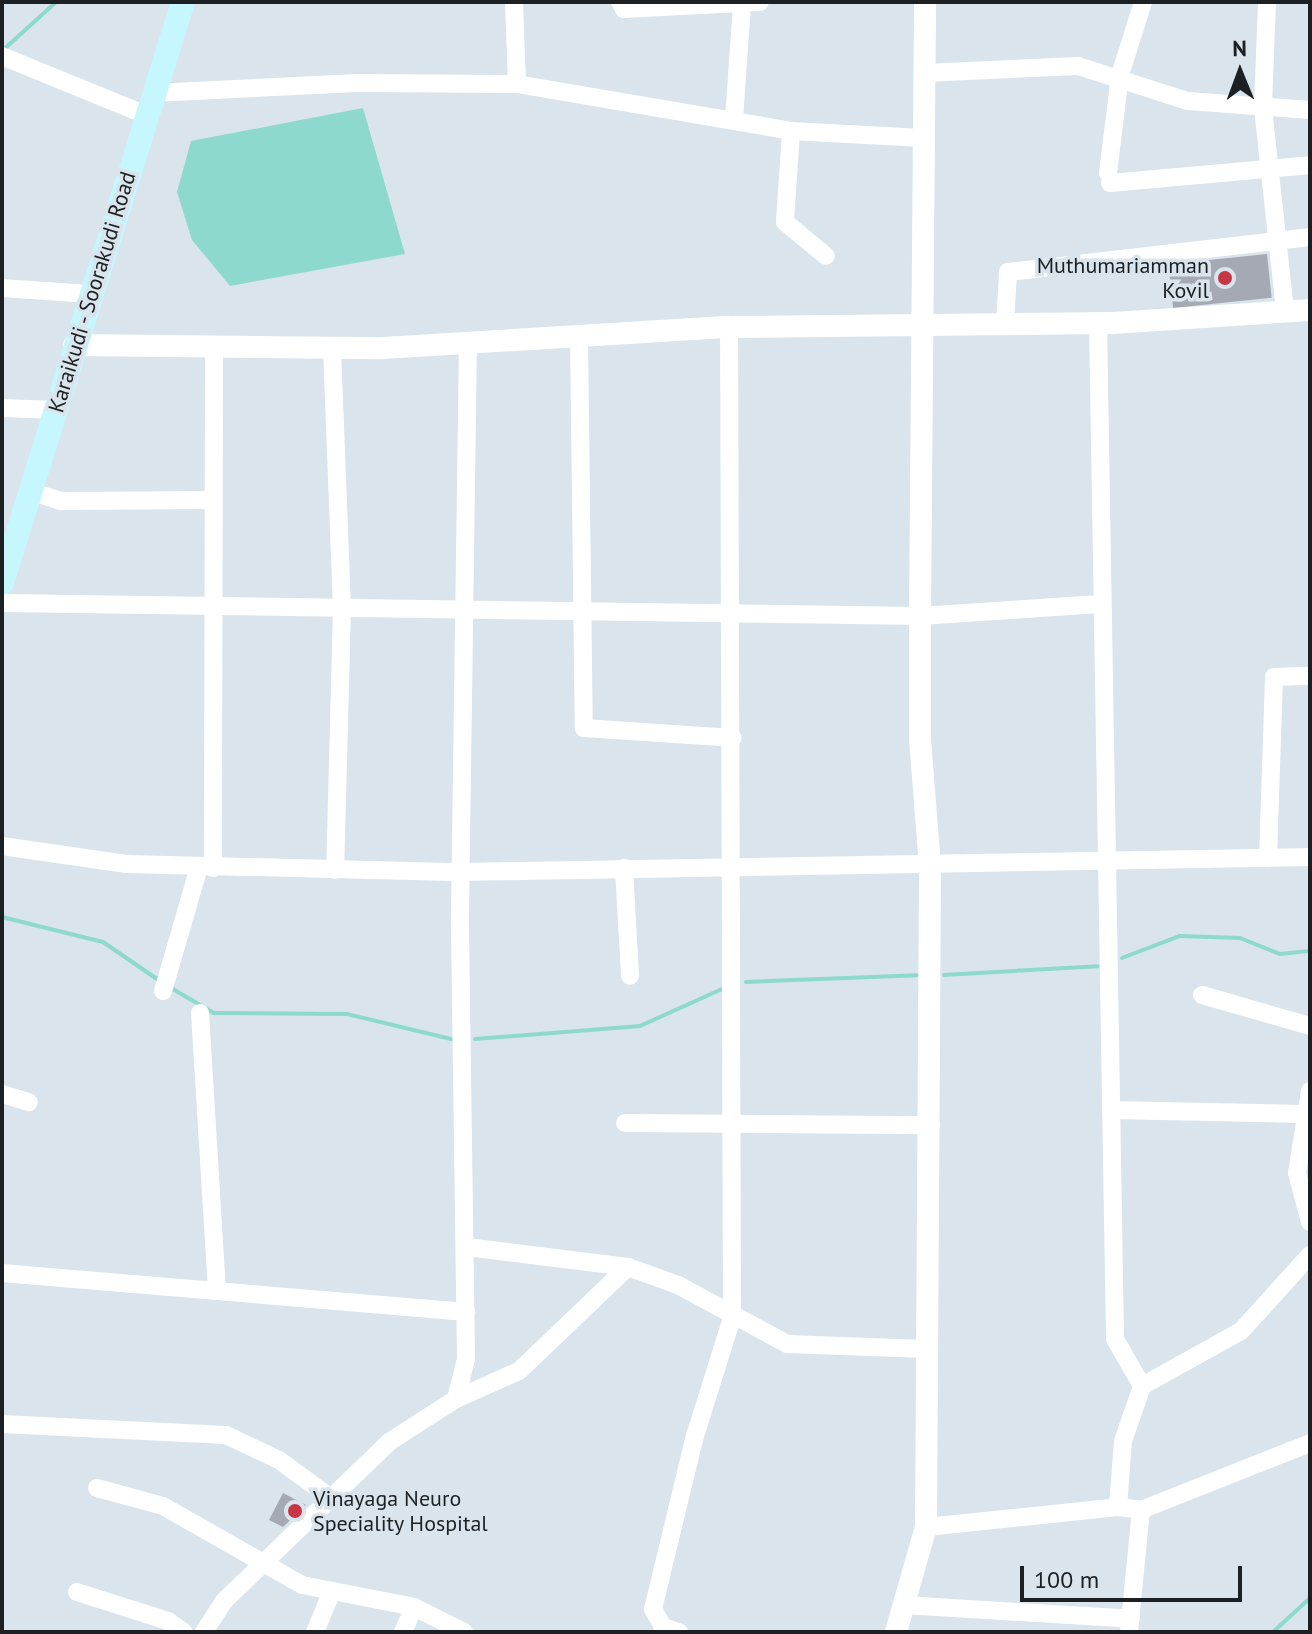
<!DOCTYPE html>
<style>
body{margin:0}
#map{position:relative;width:1312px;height:1634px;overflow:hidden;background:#d9e4ec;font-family:"PT Sans",sans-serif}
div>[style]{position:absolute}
.water>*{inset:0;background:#8ed9ce}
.stream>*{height:4px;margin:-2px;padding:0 2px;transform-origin:2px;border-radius:2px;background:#8ed9ce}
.building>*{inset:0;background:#a5a9b4;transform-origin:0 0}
.minor>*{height:18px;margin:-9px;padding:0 9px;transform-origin:9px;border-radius:9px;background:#fff}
.tertiary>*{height:22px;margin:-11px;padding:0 11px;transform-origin:11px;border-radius:11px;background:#fff}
.secondary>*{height:24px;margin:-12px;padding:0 12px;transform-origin:12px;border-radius:12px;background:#c6f6fe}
.dots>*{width:22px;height:22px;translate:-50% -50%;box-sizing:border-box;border:4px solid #d9e4ec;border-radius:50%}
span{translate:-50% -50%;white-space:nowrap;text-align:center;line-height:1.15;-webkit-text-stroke:7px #d9e4ec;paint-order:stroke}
.poi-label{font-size:22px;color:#1c2023}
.right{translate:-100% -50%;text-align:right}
.left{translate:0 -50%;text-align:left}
.street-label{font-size:22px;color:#1c2023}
.frame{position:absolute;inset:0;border:4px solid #1c2023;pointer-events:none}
.north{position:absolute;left:1200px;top:32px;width:80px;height:80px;-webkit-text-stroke:6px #d9e4ec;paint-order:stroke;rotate:359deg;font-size:22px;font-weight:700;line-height:32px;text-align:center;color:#1c2023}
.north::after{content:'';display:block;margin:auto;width:28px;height:36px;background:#1c2023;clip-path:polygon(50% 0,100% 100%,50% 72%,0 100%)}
.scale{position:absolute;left:1020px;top:1566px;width:222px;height:36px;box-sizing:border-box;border:4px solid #1c2023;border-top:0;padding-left:10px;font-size:24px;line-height:28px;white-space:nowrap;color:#1c2023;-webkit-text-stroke:6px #d9e4ec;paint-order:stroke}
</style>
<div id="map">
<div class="water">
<i style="clip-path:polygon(363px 108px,405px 254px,230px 286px,192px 240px,177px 192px,191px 141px)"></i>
</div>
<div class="stream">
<i style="left:2px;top:51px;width:73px;rotate:-42.2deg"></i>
<i style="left:2px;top:917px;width:104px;rotate:13.9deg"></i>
<i style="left:103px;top:942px;width:69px;rotate:34.4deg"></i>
<i style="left:1122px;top:958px;width:62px;rotate:-20.8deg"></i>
<i style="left:1180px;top:936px;width:60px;rotate:1.9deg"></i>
<i style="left:1240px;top:938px;width:43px;rotate:21.8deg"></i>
<i style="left:1280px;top:954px;width:30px;rotate:-6deg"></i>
<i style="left:944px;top:975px;width:154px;rotate:-3.3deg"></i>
<i style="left:746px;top:982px;width:171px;rotate:-2.3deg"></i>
<i style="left:171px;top:988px;width:50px;rotate:30.2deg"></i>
<i style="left:214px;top:1013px;width:133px;rotate:0.4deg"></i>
<i style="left:347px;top:1014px;width:107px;rotate:13.5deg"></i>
<i style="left:475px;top:1039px;width:166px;rotate:-4.5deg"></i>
<i style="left:640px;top:1026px;width:90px;rotate:-24.3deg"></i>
<i style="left:1273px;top:1632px;width:50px;rotate:-42.6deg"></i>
</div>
<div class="building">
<i style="left:1267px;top:254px;width:44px;height:99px;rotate:84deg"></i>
<i style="clip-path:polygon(283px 1493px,306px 1505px,283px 1527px,269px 1520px)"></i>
</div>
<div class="minor">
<i style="left:514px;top:2px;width:82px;rotate:87.9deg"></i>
<i style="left:620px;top:2px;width:8px;rotate:60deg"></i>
<i style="left:624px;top:9px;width:136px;rotate:-2.9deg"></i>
<i style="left:1267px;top:2px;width:106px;rotate:92.2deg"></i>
<i style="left:1263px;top:108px;width:204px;rotate:83.8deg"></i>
<i style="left:2px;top:56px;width:156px;rotate:22.3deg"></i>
<i style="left:924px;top:73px;width:154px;rotate:-2.6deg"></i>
<i style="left:1078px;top:66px;width:115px;rotate:17.7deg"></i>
<i style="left:1188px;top:101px;width:122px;rotate:4.2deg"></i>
<i style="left:153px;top:93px;width:204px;rotate:-2.8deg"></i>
<i style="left:357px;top:83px;width:160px;rotate:0.4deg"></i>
<i style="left:517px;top:84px;width:278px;rotate:9.7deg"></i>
<i style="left:791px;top:131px;width:132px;rotate:3deg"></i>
<i style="left:734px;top:119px;width:113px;rotate:-86deg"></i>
<i style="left:791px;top:131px;width:91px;rotate:93.8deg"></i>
<i style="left:785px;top:222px;width:53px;rotate:39.7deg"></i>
<i style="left:1108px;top:173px;width:99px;rotate:-83deg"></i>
<i style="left:1120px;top:75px;width:77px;rotate:-72.5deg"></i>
<i style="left:1110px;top:183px;width:201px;rotate:-5.1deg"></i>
<i style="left:2px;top:288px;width:88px;rotate:3.9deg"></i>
<i style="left:1005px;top:323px;width:51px;rotate:-86.6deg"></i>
<i style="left:1008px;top:272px;width:304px;rotate:-6.6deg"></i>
<i style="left:1098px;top:323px;width:1016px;rotate:89.04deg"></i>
<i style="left:1115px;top:1339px;width:54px;rotate:60.1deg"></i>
<i style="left:579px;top:336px;width:392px;rotate:89.3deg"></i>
<i style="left:584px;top:728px;width:149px;rotate:3.8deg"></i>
<i style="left:332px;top:348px;width:260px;rotate:87.8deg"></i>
<i style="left:342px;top:608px;width:262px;rotate:91.5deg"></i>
<i style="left:2px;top:408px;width:54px;rotate:2.1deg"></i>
<i style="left:33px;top:492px;width:28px;rotate:18deg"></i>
<i style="left:60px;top:501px;width:153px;rotate:-0.4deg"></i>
<i style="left:2px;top:603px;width:918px;rotate:0.81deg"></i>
<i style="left:920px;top:616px;width:180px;rotate:-3.8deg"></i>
<i style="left:2px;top:846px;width:126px;rotate:8.2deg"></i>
<i style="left:127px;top:864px;width:333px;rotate:1.4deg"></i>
<i style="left:460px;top:872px;width:850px;rotate:-1.01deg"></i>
<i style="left:1268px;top:858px;width:181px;rotate:-88.1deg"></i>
<i style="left:1274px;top:677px;width:36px;rotate:-2deg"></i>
<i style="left:213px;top:868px;width:521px;rotate:-89.89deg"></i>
<i style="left:624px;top:868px;width:108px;rotate:86.8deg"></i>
<i style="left:163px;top:991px;width:129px;rotate:-73.8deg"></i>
<i style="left:1202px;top:995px;width:112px;rotate:16deg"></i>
<i style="left:200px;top:1013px;width:277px;rotate:86.5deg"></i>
<i style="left:1310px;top:1091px;width:83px;rotate:99deg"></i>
<i style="left:1297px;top:1173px;width:51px;rotate:75.1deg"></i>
<i style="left:2px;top:1094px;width:28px;rotate:17deg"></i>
<i style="left:1111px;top:1110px;width:199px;rotate:1.2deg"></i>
<i style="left:625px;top:1123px;width:306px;rotate:0.4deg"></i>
<i style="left:467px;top:1247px;width:162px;rotate:7.1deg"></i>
<i style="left:628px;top:1267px;width:53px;rotate:19.8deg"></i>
<i style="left:678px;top:1285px;width:124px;rotate:28.4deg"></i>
<i style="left:787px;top:1344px;width:138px;rotate:2.1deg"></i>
<i style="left:2px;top:1273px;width:466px;rotate:4.8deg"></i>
<i style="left:1142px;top:1386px;width:113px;rotate:-29.1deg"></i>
<i style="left:1241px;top:1331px;width:103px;rotate:-47.8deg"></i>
<i style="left:456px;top:1399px;width:69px;rotate:-24deg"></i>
<i style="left:519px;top:1371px;width:151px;rotate:-43.7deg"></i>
<i style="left:2px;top:1424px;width:224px;rotate:2.8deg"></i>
<i style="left:226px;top:1435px;width:59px;rotate:25.3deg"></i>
<i style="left:279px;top:1460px;width:64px;rotate:36.2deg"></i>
<i style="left:97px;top:1488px;width:68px;rotate:15.3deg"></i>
<i style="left:163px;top:1506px;width:160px;rotate:29.6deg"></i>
<i style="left:302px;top:1585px;width:114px;rotate:11.1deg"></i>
<i style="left:414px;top:1607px;width:56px;rotate:26.6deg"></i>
<i style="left:1118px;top:1507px;width:66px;rotate:-85.7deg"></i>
<i style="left:1123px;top:1441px;width:58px;rotate:-70.9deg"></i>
<i style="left:926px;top:1527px;width:193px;rotate:-5.9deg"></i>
<i style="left:1118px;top:1507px;width:23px;rotate:7deg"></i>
<i style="left:1141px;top:1510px;width:182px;rotate:-21.6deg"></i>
<i style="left:77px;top:1592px;width:96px;rotate:17.7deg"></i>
<i style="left:168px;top:1621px;width:19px;rotate:35deg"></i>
<i style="left:904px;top:1605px;width:227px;rotate:3.5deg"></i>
<i style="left:204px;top:1632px;width:37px;rotate:-57deg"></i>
<i style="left:224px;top:1601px;width:229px;rotate:-43.9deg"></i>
<i style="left:389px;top:1442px;width:80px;rotate:-32.7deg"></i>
<i style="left:456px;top:1399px;width:41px;rotate:-76deg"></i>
<i style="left:466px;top:1359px;width:446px;rotate:-90.8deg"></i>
<i style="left:460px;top:913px;width:570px;rotate:-89.2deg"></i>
<i style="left:315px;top:1632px;width:44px;rotate:-67.5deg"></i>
<i style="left:403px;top:1632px;width:27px;rotate:-66deg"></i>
<i style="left:679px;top:1632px;width:17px;rotate:-163deg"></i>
<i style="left:663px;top:1627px;width:21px;rotate:-119deg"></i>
<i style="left:653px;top:1609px;width:178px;rotate:-76.4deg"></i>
<i style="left:695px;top:1436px;width:124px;rotate:-72.6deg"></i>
<i style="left:732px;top:1318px;width:991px;rotate:-90.17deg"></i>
<i style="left:1129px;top:1632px;width:123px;rotate:-84.4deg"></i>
</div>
<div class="tertiary">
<i style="left:74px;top:345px;width:309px;rotate:0.6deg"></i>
<i style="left:383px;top:348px;width:347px;rotate:-3.5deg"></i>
<i style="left:729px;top:327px;width:384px;rotate:-0.6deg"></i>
<i style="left:1113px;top:323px;width:197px;rotate:-3.8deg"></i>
<i style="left:896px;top:1632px;width:109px;rotate:-74.1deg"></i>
<i style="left:926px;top:1527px;width:661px;rotate:-89.65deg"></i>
<i style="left:930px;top:866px;width:126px;rotate:-94.5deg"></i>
<i style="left:920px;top:740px;width:124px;rotate:-90deg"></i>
<i style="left:920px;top:616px;width:614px;rotate:-89.53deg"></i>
</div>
<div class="secondary">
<i style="left:2px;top:583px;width:609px;rotate:-72.7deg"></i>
</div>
<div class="dots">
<i style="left:1225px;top:278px;background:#c63644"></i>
<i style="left:295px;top:1511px;background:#c63644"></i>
</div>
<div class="poi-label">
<span class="right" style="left:1209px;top:278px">Muthumariamman<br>Kovil</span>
<span class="left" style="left:313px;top:1511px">Vinayaga Neuro<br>Speciality Hospital</span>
</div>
<div class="street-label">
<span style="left:92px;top:292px;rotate:-73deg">Karaikudi - Soorakudi Road</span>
</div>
<div class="frame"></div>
<div class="north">N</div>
<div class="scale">100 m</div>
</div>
